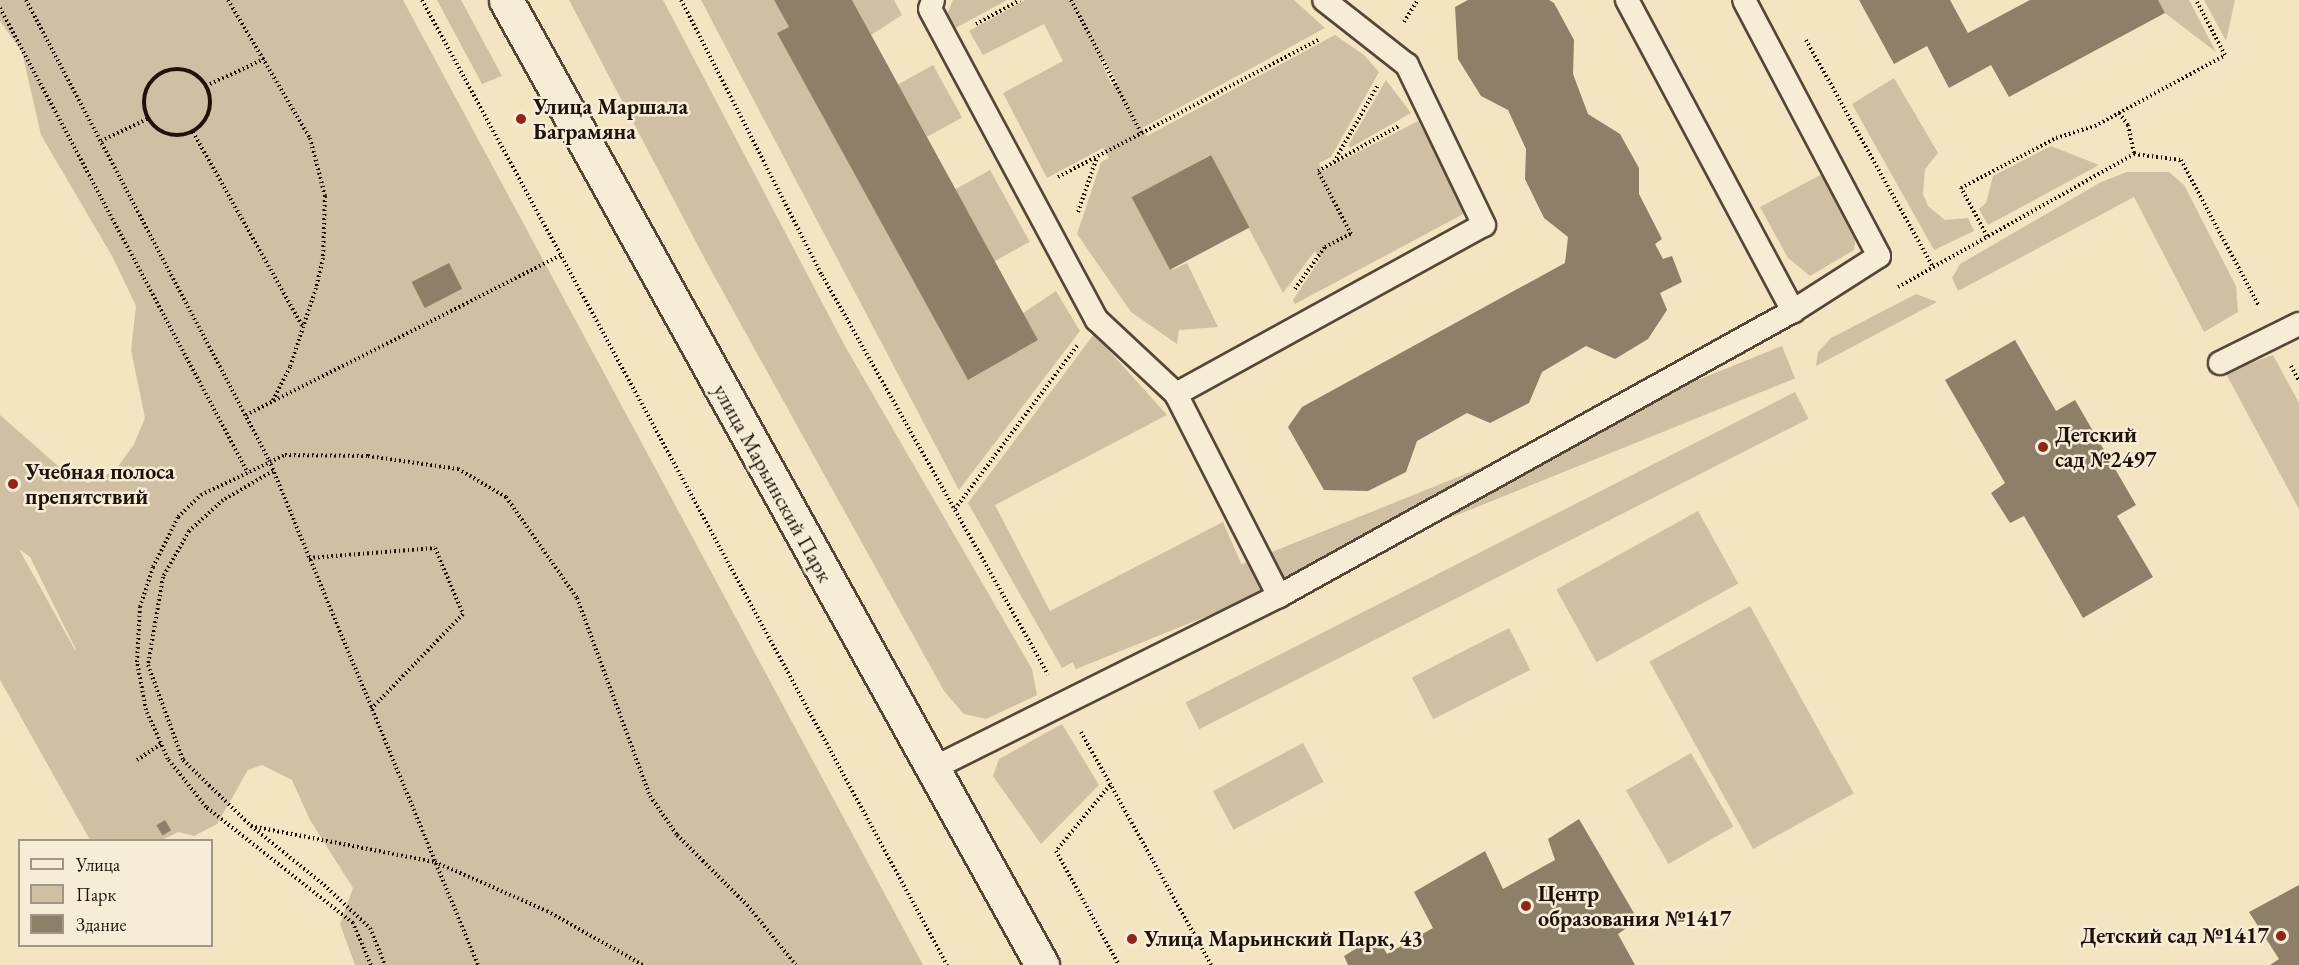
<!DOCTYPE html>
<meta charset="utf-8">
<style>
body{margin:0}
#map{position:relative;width:2299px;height:965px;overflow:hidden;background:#f3e4c2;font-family:"EB Garamond",serif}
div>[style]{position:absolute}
.green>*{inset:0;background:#cfc0a3;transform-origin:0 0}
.building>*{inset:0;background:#8e7f69;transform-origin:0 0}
.path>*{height:4px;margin-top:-2px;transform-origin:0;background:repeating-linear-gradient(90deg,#211209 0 1.5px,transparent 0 4.5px)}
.path>.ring{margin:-2px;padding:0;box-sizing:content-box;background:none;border:4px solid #211209;border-radius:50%}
.roads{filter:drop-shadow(2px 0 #564637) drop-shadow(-2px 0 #564637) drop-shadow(0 2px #564637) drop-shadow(0 -2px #564637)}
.lane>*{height:22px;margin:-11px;padding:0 11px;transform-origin:11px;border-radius:11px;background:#f7edd7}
.secondary>*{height:33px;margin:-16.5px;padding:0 16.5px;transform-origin:16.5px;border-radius:16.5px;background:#f7edd7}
.dots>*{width:16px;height:16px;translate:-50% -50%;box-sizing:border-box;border:3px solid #f7edd7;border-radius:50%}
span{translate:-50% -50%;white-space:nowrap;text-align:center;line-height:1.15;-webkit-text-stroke:5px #f7edd7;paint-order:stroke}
.poi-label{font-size:22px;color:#211209;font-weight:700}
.left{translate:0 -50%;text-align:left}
.right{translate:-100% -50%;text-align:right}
.street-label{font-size:22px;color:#211209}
.legend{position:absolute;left:18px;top:839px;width:195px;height:108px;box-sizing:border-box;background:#f7edd7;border:2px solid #a19585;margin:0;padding:8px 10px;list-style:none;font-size:18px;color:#211209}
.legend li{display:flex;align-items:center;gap:12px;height:30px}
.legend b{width:30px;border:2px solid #a19585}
</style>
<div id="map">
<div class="green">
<i style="clip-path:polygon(evenodd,0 0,403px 0,923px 965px,355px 965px,340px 924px,353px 888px,310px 820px,292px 780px,262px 765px,248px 770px,217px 824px,194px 836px,178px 832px,162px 840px,90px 840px,0 680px,0 415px,65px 472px,88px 483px,115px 471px,134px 444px,145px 418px,131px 350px,136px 306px,112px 256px,41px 135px,22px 52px,0 21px,0 0,19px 549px,30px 557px,76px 650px,75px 650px,19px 549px)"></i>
<i style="clip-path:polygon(437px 0,461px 0,502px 76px,482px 84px)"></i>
<i style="clip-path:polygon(569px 0,663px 0,846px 348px,1032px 669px,1037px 695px,986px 719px,964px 714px,944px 691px,707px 263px)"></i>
<i style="clip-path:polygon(701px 0,774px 0,789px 27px,778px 33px,968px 379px,1038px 340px,1023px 313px,1056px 291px,1080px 331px,959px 490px)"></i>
<i style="clip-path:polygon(852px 0,894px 0,902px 15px,871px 35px)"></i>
<i style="clip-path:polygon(953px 0,1007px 0,952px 30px,946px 17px)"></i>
<i style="clip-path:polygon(evenodd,1025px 0,1294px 0,1325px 28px,1142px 128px,1147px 136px,1335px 35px,1364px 55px,1379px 72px,1331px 157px,1319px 163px,1322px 171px,1418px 121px,1467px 212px,1295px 304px,1293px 300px,1322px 256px,1319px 258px,1315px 251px,1283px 293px,1210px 155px,1132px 198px,1172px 270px,1187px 263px,1218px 327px,1179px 330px,1177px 344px,1131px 312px,1077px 234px,1101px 162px,1109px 158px,1103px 148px,1047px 178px,1003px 93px,1063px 61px,1044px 24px,983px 55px,969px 31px,1025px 0,1103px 58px,1117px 82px,1112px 86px,1101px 62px,1103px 58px)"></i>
<i style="clip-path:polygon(2158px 0,2189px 0,2216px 52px,2165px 13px)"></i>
<i style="clip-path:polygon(2204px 0,2235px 0,2226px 41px)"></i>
<i style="left:933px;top:65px;width:60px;height:40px;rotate:61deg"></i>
<i style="clip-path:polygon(1894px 78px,1938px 153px,1925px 169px,1923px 194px,1928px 206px,1945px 220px,1968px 218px,1974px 231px,1934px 250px,1852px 104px)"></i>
<i style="clip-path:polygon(1386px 80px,1411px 113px,1350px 148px,1349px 144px)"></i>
<i style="clip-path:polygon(2051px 146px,2099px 165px,1988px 225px,1979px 209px,1986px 203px,1993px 176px)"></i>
<i style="left:990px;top:170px;width:82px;height:40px;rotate:61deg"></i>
<i style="clip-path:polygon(2127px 172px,2169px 172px,2184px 185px,2236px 286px,2238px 312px,2204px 332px,2134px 197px,1958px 291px,1952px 278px,1960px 264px,2101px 182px)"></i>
<i style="clip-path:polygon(1824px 173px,1856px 234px,1854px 250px,1810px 276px,1788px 258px,1760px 207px)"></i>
<i style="clip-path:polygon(1916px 294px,1937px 302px,1816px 366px,1818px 352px,1831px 338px)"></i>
<i style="clip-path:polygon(1094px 334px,1167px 415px,995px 505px,1050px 611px,1223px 522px,1243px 568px,1062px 668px,968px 503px)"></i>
<i style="left:1782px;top:346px;width:35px;height:776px;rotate:68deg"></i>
<i style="clip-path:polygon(2273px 355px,2299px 403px,2299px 509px,2225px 372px)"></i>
<i style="left:1795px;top:392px;width:30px;height:684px;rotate:63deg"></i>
<i style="left:1698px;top:511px;width:83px;height:162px;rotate:61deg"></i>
<i style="left:1750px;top:606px;width:214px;height:115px;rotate:61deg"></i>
<i style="left:1509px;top:628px;width:47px;height:109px;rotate:63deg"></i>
<i style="clip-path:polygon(1062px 724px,1099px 785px,1041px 844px,993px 776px,999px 759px)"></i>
<i style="left:1303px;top:743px;width:44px;height:102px;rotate:62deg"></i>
<i style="left:1691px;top:753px;width:85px;height:75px;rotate:60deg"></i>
</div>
<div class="building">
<i style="clip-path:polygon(774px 0,852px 0,1038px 340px,968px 380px,777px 33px,789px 27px)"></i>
<i style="clip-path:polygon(1468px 0,1549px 0,1554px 3px,1574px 40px,1573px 74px,1588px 114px,1620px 134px,1639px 168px,1639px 194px,1662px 239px,1655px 244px,1663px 259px,1672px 256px,1682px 282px,1660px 293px,1667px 310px,1648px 339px,1615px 359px,1586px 346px,1542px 372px,1529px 403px,1490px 423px,1467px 413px,1417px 441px,1406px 472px,1368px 491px,1324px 490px,1288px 427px,1302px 407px,1565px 263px,1568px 237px,1544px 218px,1525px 179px,1526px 149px,1508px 110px,1481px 96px,1458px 59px,1455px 7px)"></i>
<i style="clip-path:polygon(1859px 0,1950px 0,1968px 33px,2030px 0,2158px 0,2165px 13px,2009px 97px,1991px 65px,1949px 88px,1927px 46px,1894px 64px)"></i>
<i style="left:1211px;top:155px;width:82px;height:90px;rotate:62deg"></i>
<i style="left:449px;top:263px;width:29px;height:42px;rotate:63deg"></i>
<i style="clip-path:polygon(2015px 340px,2056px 411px,2075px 400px,2136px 505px,2117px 516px,2153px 577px,2083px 618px,2024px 516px,2010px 523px,1991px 493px,2005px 483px,1945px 380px)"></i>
<i style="clip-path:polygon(1579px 819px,1638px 920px,1618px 934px,1635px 965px,1348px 965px,1344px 956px,1377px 936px,1387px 954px,1433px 928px,1414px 892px,1485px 851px,1503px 889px,1555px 860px,1548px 839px)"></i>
<i style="left:165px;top:820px;width:12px;height:10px;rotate:59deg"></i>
<i style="clip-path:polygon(2299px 885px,2299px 965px,2270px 965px,2279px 959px,2249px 912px)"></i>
</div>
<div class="path">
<i style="left:26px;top:0;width:520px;rotate:62.15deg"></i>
<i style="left:269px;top:460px;width:547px;rotate:67.52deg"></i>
<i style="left:228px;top:0;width:161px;rotate:59.3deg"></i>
<i style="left:310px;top:138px;width:60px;rotate:75.5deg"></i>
<i style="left:325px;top:196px;width:62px;rotate:91.8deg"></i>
<i style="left:323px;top:258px;width:31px;rotate:103deg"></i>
<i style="left:316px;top:288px;width:83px;rotate:108.2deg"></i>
<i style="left:290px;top:367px;width:38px;rotate:117deg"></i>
<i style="left:422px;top:0;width:1099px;rotate:61.45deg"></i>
<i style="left:681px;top:0;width:309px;rotate:62.9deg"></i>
<i style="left:822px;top:275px;width:459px;rotate:60.5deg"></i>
<i style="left:1071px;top:0;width:150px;rotate:62.2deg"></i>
<i style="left:0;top:8px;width:527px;rotate:61.93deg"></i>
<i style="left:1404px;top:22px;width:26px;rotate:-58deg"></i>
<i style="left:976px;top:24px;width:50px;rotate:-28.6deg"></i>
<i style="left:1806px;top:40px;width:260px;rotate:60.8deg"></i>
<i class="ring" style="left:144px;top:69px;width:62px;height:62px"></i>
<i style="left:206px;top:86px;width:64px;rotate:-25deg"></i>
<i style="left:2119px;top:113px;width:15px;rotate:53deg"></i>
<i style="left:2128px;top:125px;width:30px;rotate:78deg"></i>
<i style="left:193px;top:132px;width:224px;rotate:60.6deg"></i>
<i style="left:101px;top:141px;width:53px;rotate:-25.6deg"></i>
<i style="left:1334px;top:162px;width:89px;rotate:-60.3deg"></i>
<i style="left:1058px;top:177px;width:296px;rotate:-27.8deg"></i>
<i style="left:1078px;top:212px;width:58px;rotate:-70.9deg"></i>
<i style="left:1987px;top:236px;width:55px;rotate:-118.4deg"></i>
<i style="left:1961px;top:188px;width:107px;rotate:-27.8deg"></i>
<i style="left:2056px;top:138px;width:41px;rotate:-17.1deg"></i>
<i style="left:2095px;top:126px;width:148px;rotate:-28.6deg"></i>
<i style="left:2225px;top:55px;width:62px;rotate:-117.8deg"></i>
<i style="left:1898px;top:287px;width:271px;rotate:-29.4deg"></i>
<i style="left:2134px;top:154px;width:47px;rotate:7.3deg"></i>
<i style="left:2181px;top:160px;width:166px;rotate:61.9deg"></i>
<i style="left:1295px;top:289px;width:52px;rotate:-54.5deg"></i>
<i style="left:1325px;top:247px;width:29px;rotate:-27deg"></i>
<i style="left:1351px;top:234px;width:71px;rotate:-117.6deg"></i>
<i style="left:1318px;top:171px;width:93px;rotate:-29.1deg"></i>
<i style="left:2291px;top:366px;width:17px;rotate:62deg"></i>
<i style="left:246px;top:415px;width:354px;rotate:-26.9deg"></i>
<i style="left:273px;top:471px;width:58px;rotate:149.9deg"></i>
<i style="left:223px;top:500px;width:46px;rotate:137.6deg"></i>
<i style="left:189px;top:531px;width:53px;rotate:119.5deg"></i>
<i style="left:163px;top:577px;width:89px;rotate:99.7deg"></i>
<i style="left:148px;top:665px;width:101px;rotate:69.8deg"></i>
<i style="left:183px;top:760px;width:95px;rotate:44.1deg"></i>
<i style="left:251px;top:826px;width:187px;rotate:11.1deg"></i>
<i style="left:435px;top:862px;width:122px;rotate:23.6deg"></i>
<i style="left:547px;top:911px;width:110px;rotate:29.4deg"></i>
<i style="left:955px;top:509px;width:204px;rotate:-53.2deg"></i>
<i style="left:309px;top:558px;width:126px;rotate:-4.5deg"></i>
<i style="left:435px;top:548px;width:72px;rotate:67deg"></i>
<i style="left:463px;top:614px;width:132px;rotate:134.1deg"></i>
<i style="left:1081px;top:732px;width:267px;rotate:60.8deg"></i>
<i style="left:137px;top:760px;width:29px;rotate:-34deg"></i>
<i style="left:1110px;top:785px;width:85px;rotate:129.3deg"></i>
<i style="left:1056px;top:851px;width:130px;rotate:61.1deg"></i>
<i style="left:251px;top:826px;width:94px;rotate:38.9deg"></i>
<i style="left:324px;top:885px;width:63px;rotate:43.1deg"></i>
<i style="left:370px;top:928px;width:40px;rotate:68deg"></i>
<i style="left:371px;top:965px;width:46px;rotate:-113.2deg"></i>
<i style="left:353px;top:923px;width:187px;rotate:-141.7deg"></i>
<i style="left:206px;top:807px;width:61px;rotate:-128.4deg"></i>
<i style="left:168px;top:759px;width:54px;rotate:-114.2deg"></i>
<i style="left:146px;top:710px;width:49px;rotate:-100.6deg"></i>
<i style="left:137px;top:662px;width:55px;rotate:-86.9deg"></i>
<i style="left:140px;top:607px;width:42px;rotate:-72deg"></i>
<i style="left:153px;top:567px;width:56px;rotate:-63.4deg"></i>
<i style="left:178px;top:517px;width:32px;rotate:-44deg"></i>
<i style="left:201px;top:495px;width:93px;rotate:-25.5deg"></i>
<i style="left:285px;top:455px;width:83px;rotate:0.7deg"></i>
<i style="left:368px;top:456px;width:91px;rotate:8.2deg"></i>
<i style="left:458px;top:469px;width:56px;rotate:30.3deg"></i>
<i style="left:506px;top:497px;width:123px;rotate:54.9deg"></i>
<i style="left:577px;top:598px;width:211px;rotate:69.8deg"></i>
<i style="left:650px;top:796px;width:47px;rotate:55.3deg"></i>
<i style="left:677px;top:835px;width:99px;rotate:45deg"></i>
<i style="left:747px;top:905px;width:77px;rotate:50.8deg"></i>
</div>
<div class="roads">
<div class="lane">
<i style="left:933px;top:0;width:9px;rotate:108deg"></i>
<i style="left:930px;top:9px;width:353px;rotate:61.8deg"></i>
<i style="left:1097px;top:320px;width:108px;rotate:43.1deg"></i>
<i style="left:1176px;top:394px;width:227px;rotate:63deg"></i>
<i style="left:1627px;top:0;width:353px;rotate:61.9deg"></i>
<i style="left:1793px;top:311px;width:102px;rotate:-32.6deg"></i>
<i style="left:1879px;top:256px;width:289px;rotate:-117.8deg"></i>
<i style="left:2220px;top:363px;width:88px;rotate:-26.3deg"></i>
<i style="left:1176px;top:394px;width:351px;rotate:-28.8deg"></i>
<i style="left:1484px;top:225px;width:178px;rotate:-115.7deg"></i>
<i style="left:1407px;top:65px;width:105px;rotate:-141.9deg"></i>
<i style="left:932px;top:769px;width:388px;rotate:-26.5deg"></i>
<i style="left:1279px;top:596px;width:588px;rotate:-29.01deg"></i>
</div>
<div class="secondary">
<i style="left:506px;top:0;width:1104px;rotate:60.95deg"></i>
</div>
</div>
<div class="dots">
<i style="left:521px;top:119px;background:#8f2418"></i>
<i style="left:2043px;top:447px;background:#8f2418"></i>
<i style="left:13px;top:484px;background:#8f2418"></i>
<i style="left:1526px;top:906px;background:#8f2418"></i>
<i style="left:2281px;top:936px;background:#8f2418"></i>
<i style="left:1132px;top:939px;background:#8f2418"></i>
</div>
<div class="poi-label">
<span class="left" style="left:533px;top:119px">Улица Маршала<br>Баграмяна</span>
<span class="left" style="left:2055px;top:447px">Детский<br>сад №2497</span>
<span class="left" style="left:25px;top:484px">Учебная полоса<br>препятствий</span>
<span class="left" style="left:1538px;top:906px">Центр<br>образования №1417</span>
<span class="right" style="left:2269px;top:936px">Детский сад №1417</span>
<span class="left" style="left:1144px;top:939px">Улица Марьинский Парк, 43</span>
</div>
<div class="street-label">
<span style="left:773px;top:483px;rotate:61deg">улица Марьинский Парк</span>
</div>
<ul class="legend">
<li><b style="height:8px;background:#f7edd7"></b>Улица</li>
<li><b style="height:16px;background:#cfc0a3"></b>Парк</li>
<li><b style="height:16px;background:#8e7f69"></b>Здание</li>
</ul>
</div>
